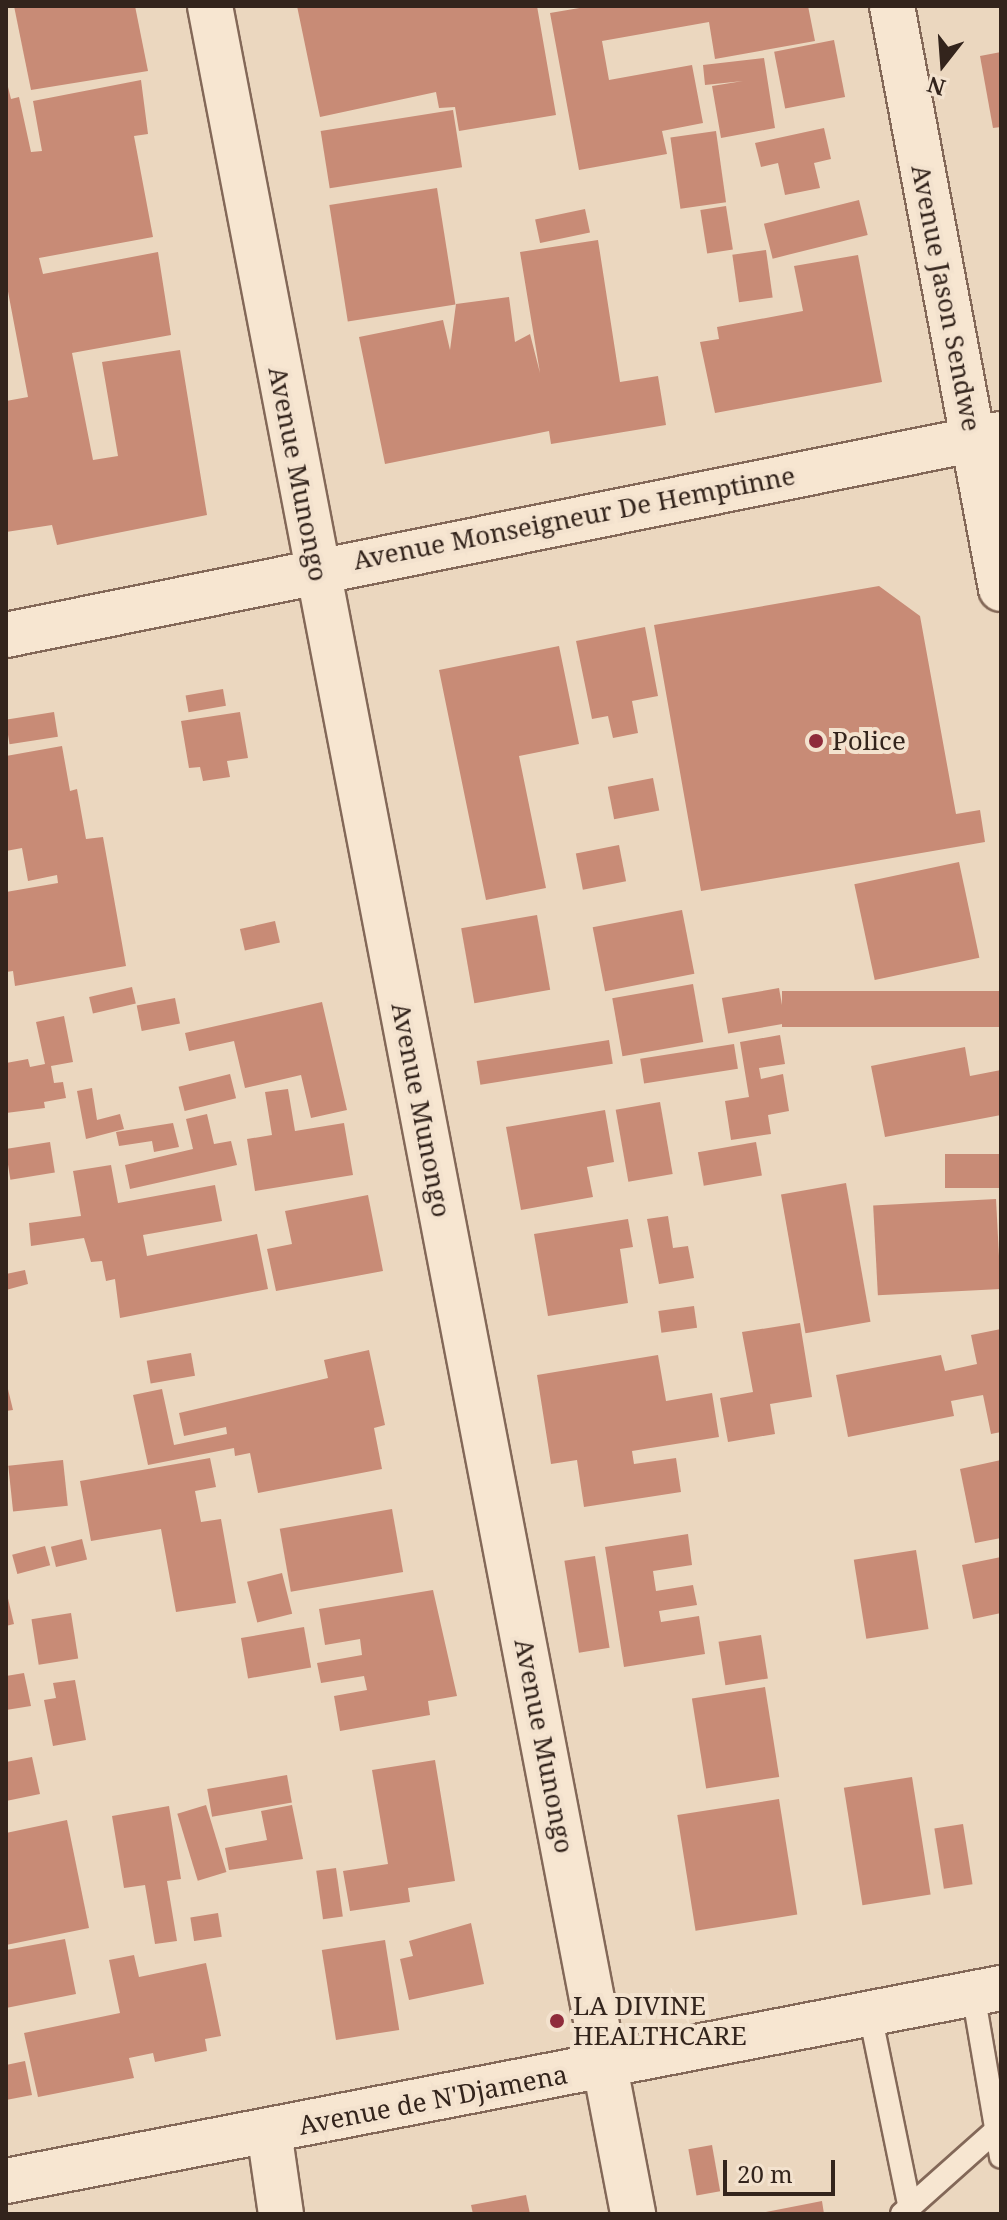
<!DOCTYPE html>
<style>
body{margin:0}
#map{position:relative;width:1007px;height:2220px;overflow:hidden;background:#ebd7bf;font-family:"Noto Serif",serif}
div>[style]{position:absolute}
.building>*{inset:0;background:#c88b76;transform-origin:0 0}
.roads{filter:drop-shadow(2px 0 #836858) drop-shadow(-2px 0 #836858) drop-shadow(0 2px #836858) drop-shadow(0 -2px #836858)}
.service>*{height:22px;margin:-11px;padding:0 11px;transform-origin:11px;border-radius:11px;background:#f7e6d1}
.minor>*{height:44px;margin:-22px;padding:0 22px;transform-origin:22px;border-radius:22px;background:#f7e6d1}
.tertiary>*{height:44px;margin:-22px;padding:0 22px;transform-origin:22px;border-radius:22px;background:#f7e6d1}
.dots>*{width:22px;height:22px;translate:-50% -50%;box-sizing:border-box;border:4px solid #f3e2ce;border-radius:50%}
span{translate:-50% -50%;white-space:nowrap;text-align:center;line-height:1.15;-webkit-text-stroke:8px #f3e2ce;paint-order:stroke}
.street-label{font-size:26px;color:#33241c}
.poi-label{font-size:26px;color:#33241c}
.left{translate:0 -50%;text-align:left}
.frame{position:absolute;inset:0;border:8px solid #33241c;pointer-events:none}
.north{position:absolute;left:903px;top:24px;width:80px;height:80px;-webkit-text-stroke:6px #f3e2ce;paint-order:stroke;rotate:197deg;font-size:22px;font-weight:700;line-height:32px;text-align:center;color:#33241c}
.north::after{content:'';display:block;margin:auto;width:28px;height:36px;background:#33241c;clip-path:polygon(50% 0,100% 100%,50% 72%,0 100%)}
.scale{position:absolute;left:723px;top:2160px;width:112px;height:36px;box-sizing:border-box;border:4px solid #33241c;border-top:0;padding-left:10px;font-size:24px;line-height:28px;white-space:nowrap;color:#33241c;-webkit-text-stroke:6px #f3e2ce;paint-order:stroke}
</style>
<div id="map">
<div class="building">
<i style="clip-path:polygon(14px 6px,135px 6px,148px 71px,31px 90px)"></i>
<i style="clip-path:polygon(297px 6px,537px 6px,556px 115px,459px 131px,455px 107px,439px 108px,436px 92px,320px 117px)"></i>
<i style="clip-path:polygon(591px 6px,808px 6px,815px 41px,715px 59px,709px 22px,602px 41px,609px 80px,692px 65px,703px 123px,662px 131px,667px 154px,579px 170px,550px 13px)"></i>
<i style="left:834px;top:40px;width:58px;height:61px;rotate:79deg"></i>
<i style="clip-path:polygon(1001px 52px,1001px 127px,993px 128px,980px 56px)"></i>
<i style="clip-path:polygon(764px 58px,775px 128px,721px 138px,712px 86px,743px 81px,705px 85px,703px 65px)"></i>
<i style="clip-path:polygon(6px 79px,11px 99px,19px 97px,31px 152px,42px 151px,33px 101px,141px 80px,148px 134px,134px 136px,153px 237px,39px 258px,43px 274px,158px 252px,171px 335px,72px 353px,93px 460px,118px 456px,102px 362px,180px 350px,207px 515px,57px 545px,52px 525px,6px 532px,6px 401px,28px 397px,6px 281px)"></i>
<i style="left:453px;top:110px;width:58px;height:134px;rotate:81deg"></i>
<i style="clip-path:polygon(824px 128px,831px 159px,814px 163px,820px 188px,785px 195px,778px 163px,761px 167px,755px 143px)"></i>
<i style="left:716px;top:131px;width:72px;height:46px;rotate:82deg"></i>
<i style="left:437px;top:188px;width:118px;height:109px;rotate:81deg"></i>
<i style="left:859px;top:200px;width:36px;height:98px;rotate:76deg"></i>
<i style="left:726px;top:206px;width:44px;height:26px;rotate:81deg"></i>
<i style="left:585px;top:209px;width:24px;height:51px;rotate:78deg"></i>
<i style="clip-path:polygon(598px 240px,620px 382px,658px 376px,666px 425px,551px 444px,549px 431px,385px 464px,359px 337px,443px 320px,450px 350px,456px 304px,509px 297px,515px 342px,530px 334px,540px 373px,520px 252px)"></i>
<i style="left:766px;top:250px;width:48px;height:34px;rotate:82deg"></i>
<i style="clip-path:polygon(858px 255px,882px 382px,715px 413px,700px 342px,719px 339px,717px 327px,803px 311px,794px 266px)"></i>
<i style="clip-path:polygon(879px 586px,920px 616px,956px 814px,980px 810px,985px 842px,701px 891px,654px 625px)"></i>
<i style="clip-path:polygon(645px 627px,658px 696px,632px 701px,638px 733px,613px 738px,608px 716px,592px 719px,576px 641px)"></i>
<i style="clip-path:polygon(559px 646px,579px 744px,519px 756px,546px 888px,486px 900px,439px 670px)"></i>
<i style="left:223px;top:689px;width:17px;height:38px;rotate:80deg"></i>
<i style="left:54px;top:712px;width:25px;height:49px;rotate:81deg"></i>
<i style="clip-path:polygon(240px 712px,248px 758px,227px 761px,230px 777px,203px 781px,200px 767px,189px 768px,181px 721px)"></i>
<i style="clip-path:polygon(62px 746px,70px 791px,77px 789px,86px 839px,103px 837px,126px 966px,15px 986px,13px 971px,6px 972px,6px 892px,58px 883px,57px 875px,28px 881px,22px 848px,6px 851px,6px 756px)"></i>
<i style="left:653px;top:778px;width:33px;height:46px;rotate:79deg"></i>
<i style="left:619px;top:845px;width:37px;height:44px;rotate:79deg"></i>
<i style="left:959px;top:862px;width:98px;height:107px;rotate:78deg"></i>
<i style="left:682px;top:910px;width:65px;height:91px;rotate:79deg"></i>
<i style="left:537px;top:915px;width:76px;height:77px;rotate:80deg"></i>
<i style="left:275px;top:921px;width:22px;height:36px;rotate:77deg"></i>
<i style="left:693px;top:984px;width:59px;height:82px;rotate:80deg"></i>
<i style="left:132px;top:987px;width:17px;height:44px;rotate:77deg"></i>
<i style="left:779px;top:988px;width:36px;height:58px;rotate:80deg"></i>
<i style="left:1001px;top:991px;width:36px;height:219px;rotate:90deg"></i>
<i style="left:175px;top:998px;width:26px;height:39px;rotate:79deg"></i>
<i style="clip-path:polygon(322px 1002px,347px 1110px,311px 1118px,301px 1075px,245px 1088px,234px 1041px,189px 1051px,185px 1033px)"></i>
<i style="clip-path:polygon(64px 1016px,73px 1062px,51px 1066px,54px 1083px,63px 1082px,66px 1098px,44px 1102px,45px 1108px,6px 1113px,6px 1063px,28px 1059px,30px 1067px,45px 1064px,36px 1022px)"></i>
<i style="clip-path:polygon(780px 1035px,785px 1064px,759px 1068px,761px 1079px,783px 1074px,789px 1111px,768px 1115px,771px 1134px,731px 1140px,725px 1101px,749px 1097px,740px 1042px)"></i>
<i style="left:609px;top:1040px;width:24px;height:134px;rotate:81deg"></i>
<i style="left:734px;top:1044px;width:25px;height:95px;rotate:81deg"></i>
<i style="clip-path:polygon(965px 1047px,970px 1076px,1001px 1070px,1001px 1115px,885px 1137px,871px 1066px)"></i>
<i style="left:230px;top:1074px;width:25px;height:53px;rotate:76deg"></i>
<i style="clip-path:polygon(92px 1088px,97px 1120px,120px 1114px,124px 1129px,86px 1139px,77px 1091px)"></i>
<i style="clip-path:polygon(288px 1089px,295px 1131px,344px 1123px,353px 1175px,255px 1191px,247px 1139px,272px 1135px,265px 1092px)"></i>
<i style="left:660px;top:1102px;width:73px;height:45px;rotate:80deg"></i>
<i style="clip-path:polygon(605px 1110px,614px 1162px,587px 1167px,593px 1197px,521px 1210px,506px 1127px)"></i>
<i style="clip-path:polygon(207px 1114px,214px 1144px,231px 1141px,237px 1165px,130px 1189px,125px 1165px,193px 1149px,186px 1119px)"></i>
<i style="clip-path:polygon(173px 1123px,179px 1147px,154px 1152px,152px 1141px,119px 1146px,116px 1132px)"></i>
<i style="left:50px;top:1142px;width:31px;height:45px;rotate:81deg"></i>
<i style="left:756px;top:1142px;width:34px;height:59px;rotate:80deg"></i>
<i style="left:1001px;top:1154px;width:34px;height:56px;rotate:90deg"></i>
<i style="clip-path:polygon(111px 1165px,118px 1203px,215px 1185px,222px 1221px,143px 1235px,147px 1256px,257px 1234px,268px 1289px,120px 1318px,115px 1279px,106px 1281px,102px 1261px,91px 1262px,84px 1238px,31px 1246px,29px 1223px,81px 1216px,73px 1171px)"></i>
<i style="left:846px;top:1183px;width:141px;height:66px;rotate:80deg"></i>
<i style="clip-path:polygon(368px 1195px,383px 1271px,276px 1291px,267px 1249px,292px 1244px,285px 1211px)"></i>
<i style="left:996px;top:1199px;width:90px;height:123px;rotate:87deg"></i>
<i style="clip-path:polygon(668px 1216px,673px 1248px,688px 1246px,694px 1278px,659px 1284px,647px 1219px)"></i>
<i style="clip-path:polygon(628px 1219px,633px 1247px,620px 1249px,628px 1303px,548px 1316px,534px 1234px)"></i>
<i style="clip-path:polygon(25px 1270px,28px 1284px,6px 1290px,6px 1274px)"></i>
<i style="left:694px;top:1306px;width:22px;height:36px;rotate:82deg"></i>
<i style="clip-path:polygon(800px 1323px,812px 1397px,770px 1404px,775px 1434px,728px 1442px,720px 1398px,753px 1392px,742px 1332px)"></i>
<i style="clip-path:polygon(1001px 1329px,1001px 1432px,991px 1434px,983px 1395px,951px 1401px,954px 1416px,848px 1437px,836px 1375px,941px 1355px,945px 1371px,977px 1364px,971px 1335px)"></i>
<i style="clip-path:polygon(369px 1350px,385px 1425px,374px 1428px,382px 1469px,258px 1493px,250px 1453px,235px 1456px,234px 1448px,148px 1465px,133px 1395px,162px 1389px,174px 1445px,227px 1434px,226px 1427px,184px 1436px,179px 1413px,328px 1378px,324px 1360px)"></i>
<i style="left:191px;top:1353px;width:23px;height:45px;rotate:80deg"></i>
<i style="clip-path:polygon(658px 1355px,666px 1401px,712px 1393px,719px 1437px,632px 1451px,634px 1464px,676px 1458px,681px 1492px,584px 1507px,577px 1460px,551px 1464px,537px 1375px)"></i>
<i style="clip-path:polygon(6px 1381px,13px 1410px,6px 1411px)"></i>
<i style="clip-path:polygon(210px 1458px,216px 1487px,195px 1491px,201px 1522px,221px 1519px,236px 1603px,176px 1612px,161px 1529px,91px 1541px,80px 1481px)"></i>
<i style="left:63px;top:1460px;width:46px;height:55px;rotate:84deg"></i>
<i style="clip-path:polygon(1001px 1460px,1001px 1538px,975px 1543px,960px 1469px)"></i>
<i style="left:392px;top:1509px;width:64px;height:114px;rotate:80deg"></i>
<i style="clip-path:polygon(688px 1534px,692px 1565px,653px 1571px,656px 1591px,693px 1585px,697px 1605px,659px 1611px,661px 1622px,699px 1616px,705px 1654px,624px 1667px,605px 1547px)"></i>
<i style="left:82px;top:1539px;width:21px;height:32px;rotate:76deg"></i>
<i style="left:45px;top:1546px;width:20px;height:34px;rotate:75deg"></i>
<i style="left:916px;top:1550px;width:80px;height:63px;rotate:81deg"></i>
<i style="left:595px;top:1556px;width:93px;height:31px;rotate:81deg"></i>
<i style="clip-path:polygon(1001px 1557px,1001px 1613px,973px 1619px,962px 1565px)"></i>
<i style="left:282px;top:1573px;width:42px;height:36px;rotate:76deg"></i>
<i style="clip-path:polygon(6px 1590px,14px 1624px,6px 1626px)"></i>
<i style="clip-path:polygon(433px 1590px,457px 1696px,428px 1701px,430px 1715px,340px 1731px,334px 1696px,367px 1690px,364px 1676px,321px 1683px,317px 1663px,362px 1655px,360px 1639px,325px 1645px,319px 1609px)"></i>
<i style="left:71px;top:1613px;width:46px;height:40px;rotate:81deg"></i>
<i style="left:304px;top:1627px;width:41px;height:64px;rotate:80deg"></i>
<i style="left:761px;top:1635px;width:44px;height:43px;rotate:81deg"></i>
<i style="clip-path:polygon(24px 1673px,31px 1706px,6px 1710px,6px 1676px)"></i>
<i style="clip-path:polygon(75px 1680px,86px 1740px,53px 1746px,44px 1700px,56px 1698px,53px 1683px)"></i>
<i style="left:765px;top:1687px;width:91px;height:74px;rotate:81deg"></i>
<i style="clip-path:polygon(32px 1757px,40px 1794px,6px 1801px,6px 1762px)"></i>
<i style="clip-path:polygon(435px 1760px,455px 1881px,408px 1888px,410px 1902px,350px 1911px,343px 1871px,388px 1864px,372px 1770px)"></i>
<i style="left:287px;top:1775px;width:28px;height:81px;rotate:80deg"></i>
<i style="left:912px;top:1777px;width:119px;height:69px;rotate:81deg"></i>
<i style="left:779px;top:1799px;width:117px;height:103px;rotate:81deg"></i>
<i style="left:206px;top:1805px;width:70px;height:30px;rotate:73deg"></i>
<i style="clip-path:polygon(292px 1805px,303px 1859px,229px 1870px,225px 1848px,267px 1840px,261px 1811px)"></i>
<i style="clip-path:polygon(169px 1806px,181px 1879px,167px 1881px,177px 1941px,155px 1944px,145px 1885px,124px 1888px,112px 1816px)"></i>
<i style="clip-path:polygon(67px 1820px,89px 1928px,6px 1945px,6px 1833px)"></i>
<i style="left:963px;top:1824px;width:61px;height:29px;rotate:81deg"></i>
<i style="left:336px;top:1868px;width:49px;height:20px;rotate:82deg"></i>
<i style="left:218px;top:1913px;width:24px;height:28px;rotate:81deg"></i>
<i style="clip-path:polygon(471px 1923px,484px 1984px,409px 2000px,400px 1959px,413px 1956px,409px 1941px)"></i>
<i style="clip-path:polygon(65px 1939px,76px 1994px,6px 2008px,6px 1950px)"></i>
<i style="left:385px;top:1940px;width:91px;height:64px;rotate:81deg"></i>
<i style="clip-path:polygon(134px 1955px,139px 1977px,206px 1963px,221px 2036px,205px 2039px,207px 2051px,155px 2062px,153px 2053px,129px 2058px,134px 2078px,38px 2097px,24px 2033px,120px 2013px,109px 1960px)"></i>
<i style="clip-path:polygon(25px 2061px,32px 2095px,6px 2100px,6px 2065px)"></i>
<i style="left:712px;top:2145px;width:47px;height:24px;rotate:80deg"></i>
<i style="clip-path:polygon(526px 2195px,530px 2214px,473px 2214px,471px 2205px)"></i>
<i style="clip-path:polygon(822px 2201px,824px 2214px,761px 2214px,761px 2213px)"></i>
</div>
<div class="roads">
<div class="service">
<i style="left:973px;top:1993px;width:166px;rotate:80.3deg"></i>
<i style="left:870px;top:2014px;width:194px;rotate:78.4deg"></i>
<i style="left:902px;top:2214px;width:122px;rotate:-41.7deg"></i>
</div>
<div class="minor">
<i style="left:210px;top:6px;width:2248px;rotate:79.15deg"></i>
<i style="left:6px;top:635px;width:1015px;rotate:-11.42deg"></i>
<i style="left:269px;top:2131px;width:84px;rotate:81.8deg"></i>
<i style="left:6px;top:2181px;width:1014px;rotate:-10.98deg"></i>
</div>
<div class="tertiary">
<i style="left:892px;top:6px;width:593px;rotate:79.41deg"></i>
</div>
</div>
<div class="dots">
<i style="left:816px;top:741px;background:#8f2b3b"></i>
<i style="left:557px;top:2021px;background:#8f2b3b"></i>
</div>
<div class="street-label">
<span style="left:946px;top:298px;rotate:79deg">Avenue Jason Sendwe</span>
<span style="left:298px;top:474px;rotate:79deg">Avenue Munongo</span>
<span style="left:574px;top:518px;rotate:-11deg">Avenue Monseigneur De Hemptinne</span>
<span style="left:421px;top:1110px;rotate:79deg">Avenue Munongo</span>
<span style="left:544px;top:1746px;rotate:79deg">Avenue Munongo</span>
<span style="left:433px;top:2100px;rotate:-11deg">Avenue de N'Djamena</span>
</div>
<div class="poi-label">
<span class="left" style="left:832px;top:741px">Police</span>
<span class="left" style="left:573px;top:2021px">LA DIVINE<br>HEALTHCARE</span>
</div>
<div class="frame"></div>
<div class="north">N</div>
<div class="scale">20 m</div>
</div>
